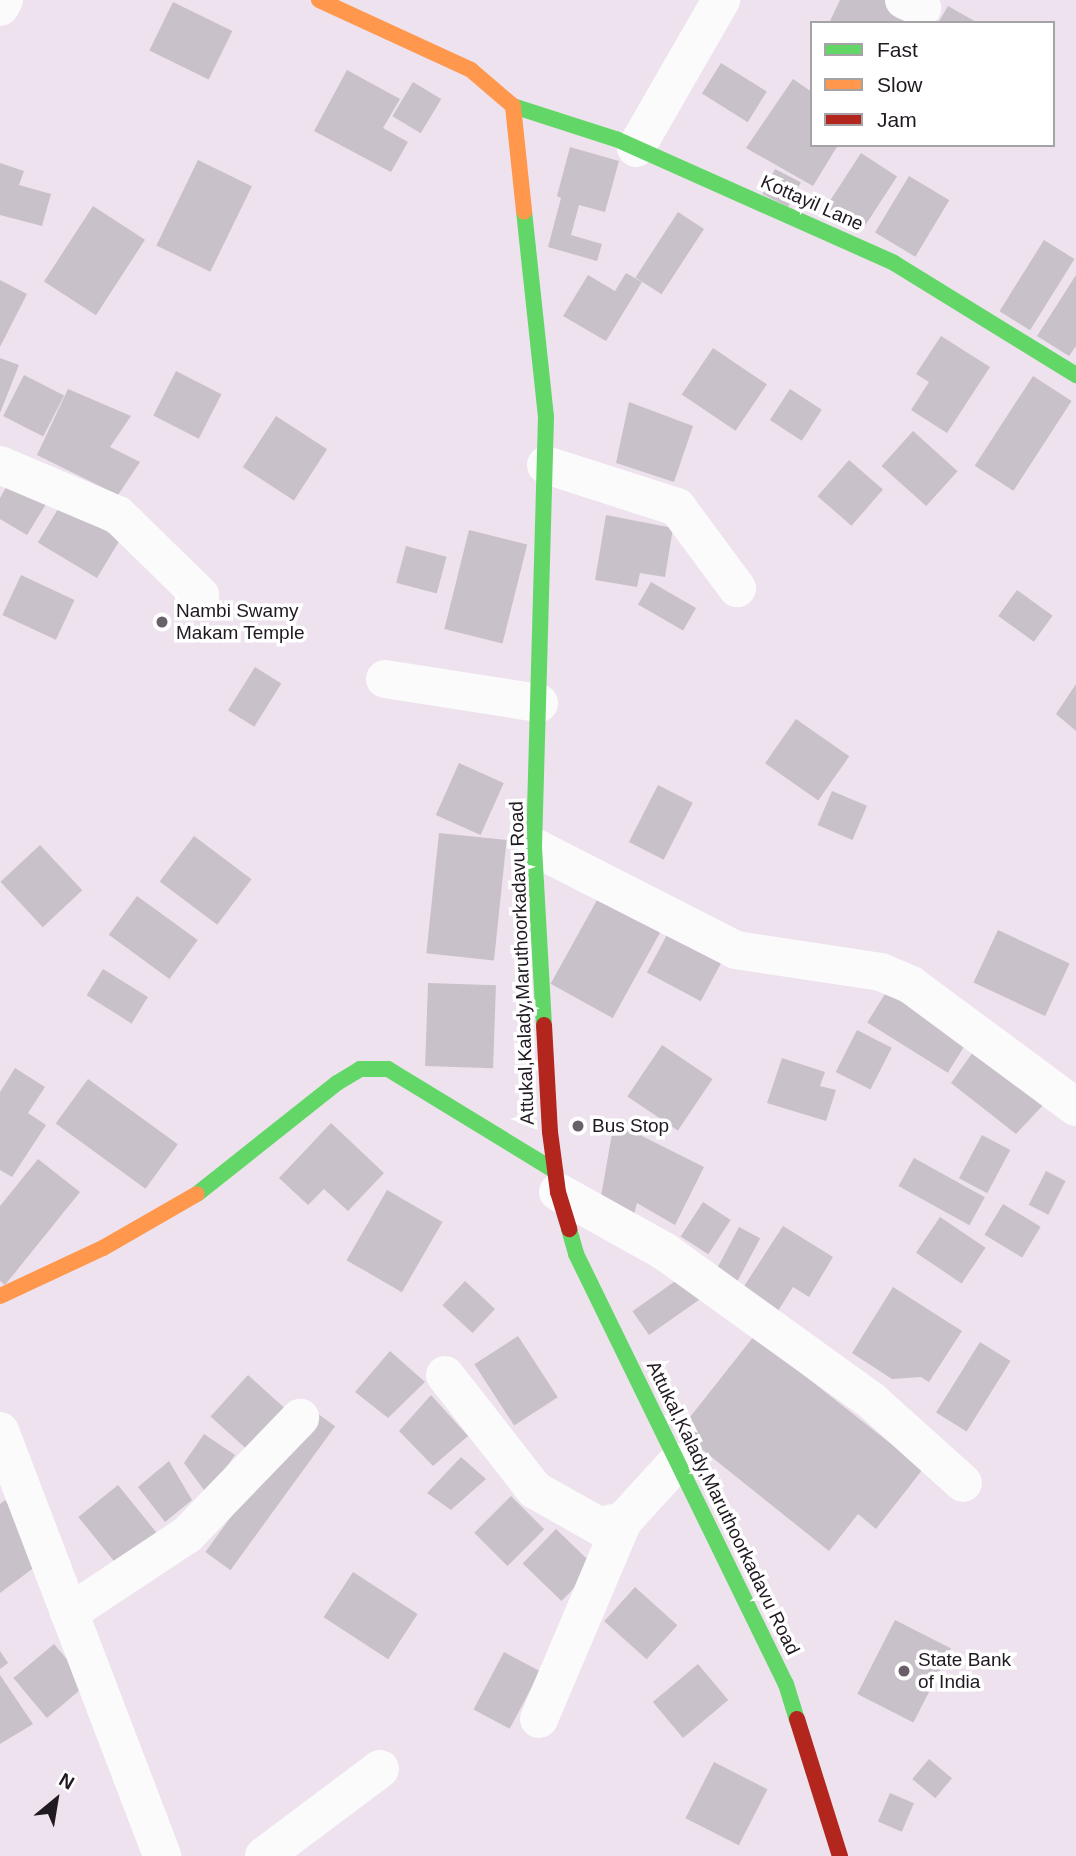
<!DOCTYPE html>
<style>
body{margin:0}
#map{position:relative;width:1076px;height:1856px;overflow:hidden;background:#ede2ed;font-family:Arial,sans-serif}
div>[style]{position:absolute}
.building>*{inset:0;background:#c9c1c9;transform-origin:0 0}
.street>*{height:38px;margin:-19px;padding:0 19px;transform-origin:19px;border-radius:19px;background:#fcfbfc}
.fast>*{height:16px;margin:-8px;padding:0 8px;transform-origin:8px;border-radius:8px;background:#63d668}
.slow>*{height:16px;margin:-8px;padding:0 8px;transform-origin:8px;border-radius:8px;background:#ff974d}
.jam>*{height:16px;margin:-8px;padding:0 8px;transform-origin:8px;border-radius:8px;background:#b3261e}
.dots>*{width:19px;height:19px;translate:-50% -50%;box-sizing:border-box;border:4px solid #fff;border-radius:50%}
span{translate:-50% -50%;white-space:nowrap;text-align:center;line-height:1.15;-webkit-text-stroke:7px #fff;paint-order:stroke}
.street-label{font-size:19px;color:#201921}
.poi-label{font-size:19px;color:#201921}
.left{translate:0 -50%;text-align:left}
.legend{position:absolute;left:810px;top:21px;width:245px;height:126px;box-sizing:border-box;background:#fff;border:2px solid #a6a3a6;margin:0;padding:9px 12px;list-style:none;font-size:21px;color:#201921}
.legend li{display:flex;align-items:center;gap:14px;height:35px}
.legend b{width:35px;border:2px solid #a6a3a6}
.north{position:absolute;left:21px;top:1765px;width:70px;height:70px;-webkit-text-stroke:5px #fff;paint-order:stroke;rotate:30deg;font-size:19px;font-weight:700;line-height:28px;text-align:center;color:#201921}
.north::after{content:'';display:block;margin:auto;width:24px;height:32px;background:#201921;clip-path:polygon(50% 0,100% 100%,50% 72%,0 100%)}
</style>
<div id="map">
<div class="building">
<i style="clip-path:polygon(840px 0,890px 0,924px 23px,829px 23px)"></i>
<i style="left:173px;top:2px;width:66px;height:54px;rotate:26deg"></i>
<i style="clip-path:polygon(948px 6px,978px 23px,938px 23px)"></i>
<i style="left:721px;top:63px;width:54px;height:36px;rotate:32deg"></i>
<i style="clip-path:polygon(347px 70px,400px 99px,383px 128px,408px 142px,391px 172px,314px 131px)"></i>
<i style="clip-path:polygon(793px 79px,812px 92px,812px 145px,838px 145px,813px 186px,746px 148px)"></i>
<i style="left:413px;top:82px;width:33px;height:40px;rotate:31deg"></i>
<i style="clip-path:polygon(570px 147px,619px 161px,605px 212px,579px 205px,571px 235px,602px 244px,597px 261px,548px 247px,561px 198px,557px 196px)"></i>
<i style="left:861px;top:153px;width:43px;height:64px;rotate:33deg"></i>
<i style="left:198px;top:160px;width:60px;height:95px;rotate:26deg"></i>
<i style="clip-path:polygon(0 163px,24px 171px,19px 185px,51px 194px,42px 226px,0 215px)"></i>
<i style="left:775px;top:169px;width:29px;height:28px;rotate:27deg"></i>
<i style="left:909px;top:176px;width:47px;height:66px;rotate:31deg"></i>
<i style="left:93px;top:206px;width:62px;height:90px;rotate:33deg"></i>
<i style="left:678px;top:212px;width:31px;height:78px;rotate:33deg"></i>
<i style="left:1044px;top:240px;width:36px;height:84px;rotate:32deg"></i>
<i style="clip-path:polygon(626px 273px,642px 282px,606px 341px,563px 316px,588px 275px,615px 291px)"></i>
<i style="clip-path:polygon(1076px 275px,1076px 346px,1069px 356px,1037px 336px)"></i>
<i style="clip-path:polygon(0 280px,27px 294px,0 347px)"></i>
<i style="clip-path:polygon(941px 336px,990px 367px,947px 433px,911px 410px,929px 382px,916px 374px)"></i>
<i style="left:713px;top:348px;width:65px;height:56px;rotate:34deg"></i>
<i style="clip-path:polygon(0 358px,19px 365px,0 413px)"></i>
<i style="left:176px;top:371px;width:51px;height:50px;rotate:27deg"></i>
<i style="left:24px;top:375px;width:45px;height:46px;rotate:27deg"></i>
<i style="left:1033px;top:376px;width:46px;height:107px;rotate:33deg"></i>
<i style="clip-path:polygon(68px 389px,131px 416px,110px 447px,140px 462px,118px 495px,37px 455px)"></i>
<i style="left:790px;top:389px;width:38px;height:37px;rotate:33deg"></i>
<i style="clip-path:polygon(629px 402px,693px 426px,674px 482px,616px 463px)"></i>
<i style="left:276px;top:416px;width:61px;height:61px;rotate:33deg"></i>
<i style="left:913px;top:431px;width:60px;height:47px;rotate:42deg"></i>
<i style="left:849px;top:460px;width:45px;height:48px;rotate:41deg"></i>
<i style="clip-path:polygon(10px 480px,48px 501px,27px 535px,0 519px,0 498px)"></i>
<i style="left:61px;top:504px;width:69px;height:45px;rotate:31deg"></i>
<i style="clip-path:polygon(606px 515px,673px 528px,665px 577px,640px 573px,637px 587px,595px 580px)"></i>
<i style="left:469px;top:530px;width:60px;height:102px;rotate:14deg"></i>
<i style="left:406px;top:546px;width:42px;height:38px;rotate:15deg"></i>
<i style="left:21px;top:575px;width:59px;height:44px;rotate:25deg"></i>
<i style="left:651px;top:582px;width:52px;height:26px;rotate:30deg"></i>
<i style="left:1017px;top:590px;width:44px;height:32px;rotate:36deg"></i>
<i style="left:255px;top:667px;width:31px;height:51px;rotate:32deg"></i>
<i style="clip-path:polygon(1076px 684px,1076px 731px,1056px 714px)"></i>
<i style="left:796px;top:719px;width:65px;height:54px;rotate:35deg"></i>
<i style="left:459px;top:763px;width:49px;height:57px;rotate:24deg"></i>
<i style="left:658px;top:785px;width:39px;height:64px;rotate:27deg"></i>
<i style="left:832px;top:791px;width:38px;height:37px;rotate:23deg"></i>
<i style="left:439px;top:833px;width:68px;height:121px;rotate:6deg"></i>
<i style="left:194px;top:836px;width:72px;height:57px;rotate:37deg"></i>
<i style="left:40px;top:845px;width:62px;height:54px;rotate:47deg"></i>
<i style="left:602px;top:891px;width:71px;height:106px;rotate:29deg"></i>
<i style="left:137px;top:896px;width:75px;height:48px;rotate:36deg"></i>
<i style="left:998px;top:930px;width:79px;height:58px;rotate:25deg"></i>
<i style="left:669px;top:931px;width:61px;height:47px;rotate:28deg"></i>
<i style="left:103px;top:969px;width:53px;height:31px;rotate:32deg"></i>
<i style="left:428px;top:983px;width:68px;height:83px;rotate:2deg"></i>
<i style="left:890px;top:986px;width:95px;height:43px;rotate:32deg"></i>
<i style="left:857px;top:1030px;width:39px;height:47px;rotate:27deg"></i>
<i style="left:662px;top:1045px;width:61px;height:62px;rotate:34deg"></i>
<i style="clip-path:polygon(973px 1052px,1045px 1103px,1016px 1134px,951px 1083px)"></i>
<i style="clip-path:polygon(782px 1058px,825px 1072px,820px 1086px,836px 1090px,826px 1121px,767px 1103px)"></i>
<i style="clip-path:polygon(15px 1068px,45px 1087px,28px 1113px,46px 1125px,12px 1177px,0 1170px,0 1092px)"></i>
<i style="left:88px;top:1079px;width:111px;height:55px;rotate:36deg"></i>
<i style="clip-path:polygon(614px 1122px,704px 1167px,675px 1225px,637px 1203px,633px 1219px,600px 1202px)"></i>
<i style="clip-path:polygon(331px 1123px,384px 1173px,348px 1211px,324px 1189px,308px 1205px,279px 1178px)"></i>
<i style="left:982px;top:1135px;width:32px;height:49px;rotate:28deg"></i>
<i style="left:914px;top:1158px;width:81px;height:32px;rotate:29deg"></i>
<i style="clip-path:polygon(38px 1159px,80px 1192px,5px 1285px,0 1281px,0 1206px)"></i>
<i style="left:1046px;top:1171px;width:22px;height:38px;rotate:27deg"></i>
<i style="left:387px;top:1190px;width:64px;height:81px;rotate:30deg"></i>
<i style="left:703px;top:1202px;width:33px;height:41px;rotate:33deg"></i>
<i style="left:1003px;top:1204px;width:44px;height:36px;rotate:31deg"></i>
<i style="left:940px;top:1217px;width:55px;height:43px;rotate:34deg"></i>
<i style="clip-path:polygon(783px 1226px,833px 1257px,809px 1297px,793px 1287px,776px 1314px,741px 1291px)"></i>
<i style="left:739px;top:1227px;width:24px;height:48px;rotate:28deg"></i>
<i style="left:684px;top:1275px;width:29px;height:63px;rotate:55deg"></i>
<i style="left:465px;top:1281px;width:41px;height:33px;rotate:43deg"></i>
<i style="clip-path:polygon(893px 1287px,962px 1331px,929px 1382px,921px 1377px,892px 1379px,852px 1353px)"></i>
<i style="left:518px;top:1336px;width:73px;height:52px;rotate:57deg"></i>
<i style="clip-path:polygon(754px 1336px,923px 1469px,876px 1529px,858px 1514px,829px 1551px,679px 1431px)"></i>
<i style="left:980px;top:1342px;width:36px;height:83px;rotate:32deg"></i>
<i style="clip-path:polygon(390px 1351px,425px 1382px,388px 1418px,355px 1392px)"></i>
<i style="left:248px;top:1375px;width:50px;height:56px;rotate:42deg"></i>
<i style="clip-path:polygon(431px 1395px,468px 1436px,433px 1466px,399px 1431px)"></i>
<i style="left:310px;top:1408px;width:31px;height:178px;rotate:36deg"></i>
<i style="clip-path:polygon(204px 1434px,235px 1455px,207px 1494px,184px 1463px)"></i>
<i style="clip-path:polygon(461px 1457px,486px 1479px,451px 1510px,427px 1493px)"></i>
<i style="clip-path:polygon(169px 1461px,192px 1500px,165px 1522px,138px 1487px)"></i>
<i style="left:118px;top:1485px;width:62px;height:51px;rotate:51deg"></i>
<i style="left:511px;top:1496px;width:47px;height:52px;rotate:45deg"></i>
<i style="clip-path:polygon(5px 1500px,47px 1558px,0 1593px,0 1504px)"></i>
<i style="left:556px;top:1529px;width:54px;height:48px;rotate:44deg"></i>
<i style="left:353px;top:1572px;width:77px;height:54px;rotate:33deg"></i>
<i style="left:635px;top:1587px;width:57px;height:46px;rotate:42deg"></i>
<i style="left:895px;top:1620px;width:63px;height:83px;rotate:27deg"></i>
<i style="left:54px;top:1644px;width:52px;height:53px;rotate:50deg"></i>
<i style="clip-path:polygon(0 1651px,8px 1663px,0 1669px)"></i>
<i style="left:504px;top:1652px;width:41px;height:65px;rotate:28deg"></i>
<i style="left:698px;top:1664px;width:47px;height:59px;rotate:50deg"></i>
<i style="clip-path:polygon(0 1675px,33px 1724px,0 1744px)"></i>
<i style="left:929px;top:1759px;width:30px;height:26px;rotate:40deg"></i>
<i style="left:714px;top:1762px;width:60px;height:63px;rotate:27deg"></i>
<i style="left:890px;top:1793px;width:26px;height:31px;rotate:23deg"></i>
</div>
<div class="street">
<i style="left:904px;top:0;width:20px;rotate:24deg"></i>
<i style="left:0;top:7px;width:8px;rotate:-60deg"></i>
<i style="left:636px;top:148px;width:171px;rotate:-60.1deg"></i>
<i style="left:0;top:465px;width:128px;rotate:23deg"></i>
<i style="left:118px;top:515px;width:115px;rotate:44.3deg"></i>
<i style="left:546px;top:465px;width:138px;rotate:17.8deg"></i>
<i style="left:677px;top:507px;width:101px;rotate:53.5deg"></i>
<i style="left:385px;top:679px;width:156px;rotate:8.9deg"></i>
<i style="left:534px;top:847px;width:227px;rotate:27deg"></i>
<i style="left:736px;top:950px;width:147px;rotate:8.6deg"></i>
<i style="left:881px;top:972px;width:33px;rotate:23deg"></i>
<i style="left:911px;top:985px;width:205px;rotate:36.5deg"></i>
<i style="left:558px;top:1192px;width:121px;rotate:29.1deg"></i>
<i style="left:664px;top:1251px;width:258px;rotate:35.8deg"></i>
<i style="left:873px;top:1402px;width:121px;rotate:42deg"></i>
<i style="left:445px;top:1375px;width:146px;rotate:52deg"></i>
<i style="left:535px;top:1490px;width:73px;rotate:29.4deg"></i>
<i style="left:599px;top:1526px;width:25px;rotate:-12deg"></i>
<i style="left:623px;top:1521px;width:80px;rotate:-47.5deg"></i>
<i style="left:0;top:1431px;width:455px;rotate:69.1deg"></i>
<i style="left:69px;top:1613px;width:141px;rotate:-33.5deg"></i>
<i style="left:187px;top:1535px;width:163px;rotate:-46deg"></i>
<i style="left:539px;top:1719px;width:215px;rotate:-67deg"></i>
<i style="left:264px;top:1856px;width:145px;rotate:-36.9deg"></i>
</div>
<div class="fast">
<i style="left:513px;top:106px;width:108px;rotate:17.8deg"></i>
<i style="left:616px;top:139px;width:304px;rotate:24deg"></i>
<i style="left:894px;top:263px;width:214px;rotate:31.6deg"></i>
<i style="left:524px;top:211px;width:207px;rotate:83.9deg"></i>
<i style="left:546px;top:417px;width:430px;rotate:91.6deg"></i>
<i style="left:534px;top:847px;width:178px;rotate:86.8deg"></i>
<i style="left:197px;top:1194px;width:179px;rotate:-38.4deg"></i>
<i style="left:337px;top:1083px;width:27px;rotate:-31deg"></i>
<i style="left:360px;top:1069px;width:28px"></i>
<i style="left:388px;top:1069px;width:196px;rotate:31.4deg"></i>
<i style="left:569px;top:1229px;width:26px;rotate:74deg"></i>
<i style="left:576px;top:1254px;width:479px;rotate:64deg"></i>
<i style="left:786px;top:1684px;width:37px;rotate:73deg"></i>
</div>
<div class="slow">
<i style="left:319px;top:0;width:167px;rotate:24.7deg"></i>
<i style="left:471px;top:70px;width:55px;rotate:40.6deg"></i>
<i style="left:513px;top:106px;width:106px;rotate:84deg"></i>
<i style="left:0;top:1296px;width:114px;rotate:-25deg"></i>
<i style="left:103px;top:1248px;width:108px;rotate:-29.9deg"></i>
</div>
<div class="jam">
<i style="left:544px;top:1025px;width:107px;rotate:86.8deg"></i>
<i style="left:550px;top:1132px;width:61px;rotate:82.4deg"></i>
<i style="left:558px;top:1192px;width:39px;rotate:73deg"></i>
<i style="left:797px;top:1719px;width:144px;rotate:72.6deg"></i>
</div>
<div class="dots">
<i style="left:162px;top:622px;background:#685f68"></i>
<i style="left:578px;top:1126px;background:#685f68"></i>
<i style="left:904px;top:1671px;background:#685f68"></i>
</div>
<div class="street-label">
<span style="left:812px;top:203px;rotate:24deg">Kottayil Lane</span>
<span style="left:522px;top:963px;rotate:-92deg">Attukal,Kalady,Maruthoorkadavu Road</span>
<span style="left:723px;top:1508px;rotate:64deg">Attukal,Kalady,Maruthoorkadavu Road</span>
</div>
<div class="poi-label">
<span class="left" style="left:176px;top:622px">Nambi Swamy<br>Makam Temple</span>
<span class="left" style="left:592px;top:1126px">Bus Stop</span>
<span class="left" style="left:918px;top:1671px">State Bank<br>of India</span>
</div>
<ul class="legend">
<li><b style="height:9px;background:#63d668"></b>Fast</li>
<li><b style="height:9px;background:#ff974d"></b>Slow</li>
<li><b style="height:9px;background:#b3261e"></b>Jam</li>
</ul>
<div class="north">N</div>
</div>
